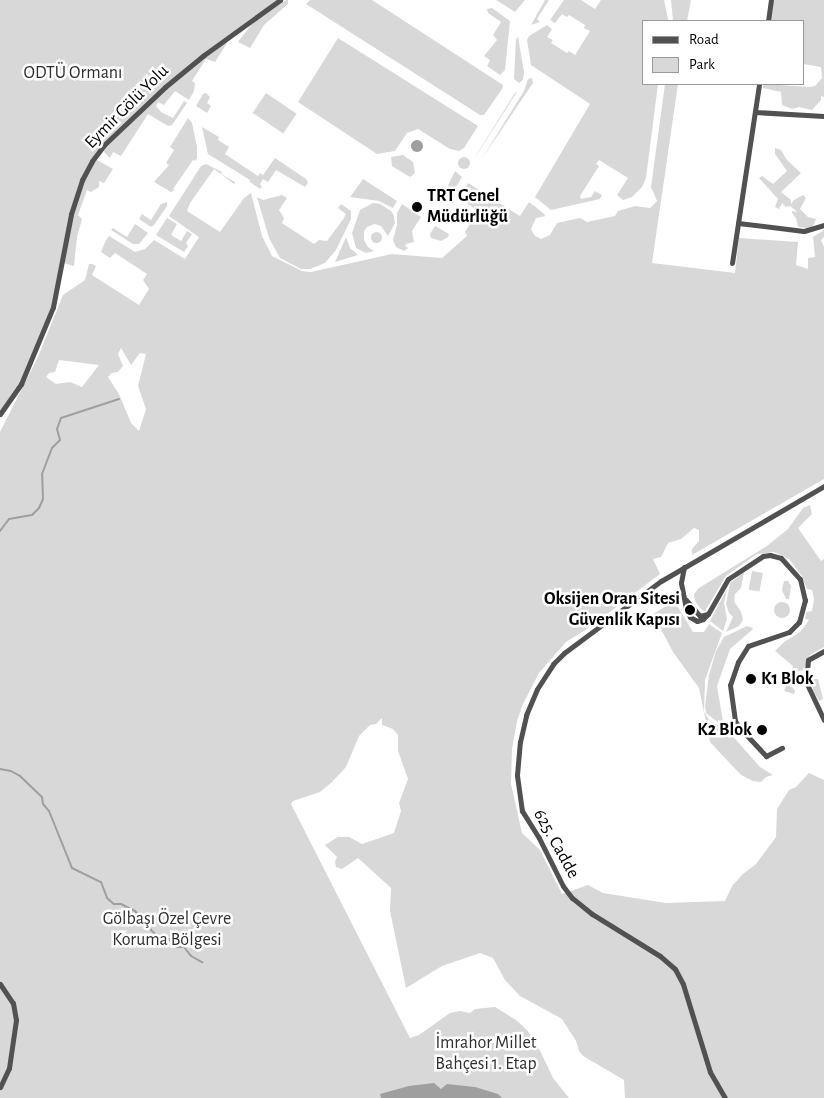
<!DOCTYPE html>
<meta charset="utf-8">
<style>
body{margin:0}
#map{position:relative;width:824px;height:1098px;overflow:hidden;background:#fff;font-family:"Alegreya Sans",sans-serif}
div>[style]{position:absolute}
.green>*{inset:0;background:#d8d8d8;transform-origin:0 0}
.round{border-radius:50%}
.water>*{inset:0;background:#9f9f9f}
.stream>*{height:2px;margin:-1px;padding:0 1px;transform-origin:1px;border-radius:1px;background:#9f9f9f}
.minor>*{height:5px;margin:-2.5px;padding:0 2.5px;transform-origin:2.5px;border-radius:2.5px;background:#515151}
.dots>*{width:14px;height:14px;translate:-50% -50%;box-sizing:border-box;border:2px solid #fff;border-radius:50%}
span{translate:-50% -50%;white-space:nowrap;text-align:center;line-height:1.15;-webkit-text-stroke:5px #fff;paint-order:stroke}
.park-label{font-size:18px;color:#2f2f2f}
.street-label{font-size:18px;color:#000}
.poi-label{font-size:18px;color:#000;font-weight:700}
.left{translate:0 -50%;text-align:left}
.right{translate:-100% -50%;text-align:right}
.legend{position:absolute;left:642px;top:20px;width:162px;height:65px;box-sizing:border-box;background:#fff;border:1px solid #999;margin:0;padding:6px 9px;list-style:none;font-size:15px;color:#000}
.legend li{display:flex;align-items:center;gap:10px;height:25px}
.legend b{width:25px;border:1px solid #999}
</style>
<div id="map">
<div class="green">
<i style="clip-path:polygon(0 0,278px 0,185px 70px,98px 152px,76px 196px,56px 295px,21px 384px,0 414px)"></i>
<i style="clip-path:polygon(286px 0,288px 0,288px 4px,264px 25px,250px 48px,238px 42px,254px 21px)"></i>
<i style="clip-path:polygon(310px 0,372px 0,503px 85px,502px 89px,484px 115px,480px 115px,306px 4px)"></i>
<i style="clip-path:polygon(496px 0,525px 0,515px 12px)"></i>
<i style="clip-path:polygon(545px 0,549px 0,537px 19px,540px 22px,531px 25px)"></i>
<i style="clip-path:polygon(564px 0,581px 0,595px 9px,601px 0,664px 0,668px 19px,668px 21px,643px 21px,643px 84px,658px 84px,646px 178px,642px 187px,632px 197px,623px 200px,617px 195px,628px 178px,599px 160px,596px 164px,599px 166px,580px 196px,581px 199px,591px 197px,595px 191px,602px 195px,600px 199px,551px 210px,535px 197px,590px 104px,531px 65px,527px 40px,529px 36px,547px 25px,552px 29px,547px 37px,553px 40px,551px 43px,567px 53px,569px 51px,575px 55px,590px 31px,584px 28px,585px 25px,569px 15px,567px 17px,562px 14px,555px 23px,550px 20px)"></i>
<i style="clip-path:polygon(671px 0,691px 0,687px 21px,673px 21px)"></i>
<i style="clip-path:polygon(771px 0,824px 0,824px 97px,821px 96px,821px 100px,812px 110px,799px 107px,792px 109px,782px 105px,781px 92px,763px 88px,763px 84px,810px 87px,815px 86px,822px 78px,821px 67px,803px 64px,803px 21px,769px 21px)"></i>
<i style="clip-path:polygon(492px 8px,510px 21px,505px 70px,500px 75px,487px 66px,490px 60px,484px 56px,497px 40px,493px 35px,501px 22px,488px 13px,487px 9px)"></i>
<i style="clip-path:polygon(518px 37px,524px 72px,523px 80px,519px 83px,514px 79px,516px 39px)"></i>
<i style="clip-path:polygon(338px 38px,478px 126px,464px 148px,459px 151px,450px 149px,418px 129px,407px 133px,395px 151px,377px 154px,298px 102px)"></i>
<i style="clip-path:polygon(225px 42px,227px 43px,215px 62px,206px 59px,192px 81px,195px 83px,194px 91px,189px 100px,175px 91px,164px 105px,158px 102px,156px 106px,161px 112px,173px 118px,184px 101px,187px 103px,172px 125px,168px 126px,148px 114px,121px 156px,113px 152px,110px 158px,104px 152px,105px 147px,168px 87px)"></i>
<i style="clip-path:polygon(532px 78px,533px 83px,481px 160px,524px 91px,528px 79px)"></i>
<i style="clip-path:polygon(evenodd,665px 84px,678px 84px,652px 263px,735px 273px,739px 238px,798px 242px,796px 265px,808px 269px,808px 258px,815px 257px,813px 237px,824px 230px,824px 237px,821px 240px,824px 247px,824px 479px,692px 555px,692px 549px,699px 541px,699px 530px,694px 528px,681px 539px,668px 543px,661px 557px,653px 559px,660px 574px,590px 627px,566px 642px,539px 673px,523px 704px,517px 721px,512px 749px,511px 784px,522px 833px,540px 850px,562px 894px,588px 885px,603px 893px,666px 903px,725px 901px,732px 886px,743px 874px,756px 864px,776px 837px,777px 809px,789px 790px,796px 787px,809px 773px,824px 780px,824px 1098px,625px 1098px,624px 1080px,583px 1056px,579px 1051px,576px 1041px,562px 1019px,520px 996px,505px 980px,493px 958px,480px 953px,442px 966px,406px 988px,390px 911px,391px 888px,358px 858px,342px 869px,336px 867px,335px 862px,337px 857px,325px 845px,338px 837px,349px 837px,362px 844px,394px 833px,401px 811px,399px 803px,408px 779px,398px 751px,398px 735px,393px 729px,382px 725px,382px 718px,376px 724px,370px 725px,359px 736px,346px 767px,332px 782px,320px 792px,293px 801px,291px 804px,410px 1038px,419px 1035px,450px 1013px,460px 1011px,470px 1013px,475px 1009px,495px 1007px,516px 1020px,527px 1030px,536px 1042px,553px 1078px,569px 1098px,0 1098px,0 432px,38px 357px,63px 295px,85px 280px,89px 264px,92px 264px,96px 266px,92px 275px,139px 305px,149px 289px,143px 280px,147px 274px,115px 253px,110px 258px,101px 252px,105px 242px,109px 236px,135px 252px,145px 249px,154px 240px,185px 259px,199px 237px,169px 216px,201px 166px,206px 164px,222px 172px,221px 174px,235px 182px,234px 184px,214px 169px,190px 203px,187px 211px,220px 232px,244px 198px,251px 193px,262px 236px,272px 256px,302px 271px,311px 272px,392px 254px,442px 258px,467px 236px,465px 232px,478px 211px,462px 200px,462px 193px,468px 183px,520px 216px,529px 202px,537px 208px,546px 216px,536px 218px,531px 229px,535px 236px,541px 239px,550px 235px,557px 223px,580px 218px,587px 222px,615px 216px,618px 211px,635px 206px,650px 208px,657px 201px,651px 187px,665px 84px,121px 348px,131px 365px,140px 353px,146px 354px,138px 386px,146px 409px,139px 431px,131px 423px,119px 394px,108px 377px,112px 373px,118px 372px,123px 366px,118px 354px,121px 348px,665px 84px,59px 360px,99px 365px,82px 387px,70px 382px,56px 384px,46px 377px,49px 373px,55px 372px,59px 360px)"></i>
<i style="clip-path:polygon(517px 92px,476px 156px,475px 157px,515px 93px)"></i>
<i style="clip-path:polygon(206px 93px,210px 97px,207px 103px,211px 106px,207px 113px,196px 106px,203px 94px)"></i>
<i style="left:266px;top:93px;width:37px;height:24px;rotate:34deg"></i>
<i style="clip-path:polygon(188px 118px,192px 123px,197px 147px,197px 158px,195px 161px,193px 160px,173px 189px,175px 190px,171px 192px,154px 182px,169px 165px,166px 163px,174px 150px,170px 147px)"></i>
<i style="clip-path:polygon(202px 127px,219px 137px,218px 140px,229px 147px,225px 154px,258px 176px,260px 173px,263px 175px,275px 158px,306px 179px,308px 183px,305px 187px,276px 170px,268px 182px,263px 179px,260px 184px,262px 187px,260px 189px,250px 182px,250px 180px,208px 154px)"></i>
<i style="clip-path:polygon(775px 148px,781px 150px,787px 160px,801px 173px,781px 192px,791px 200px,791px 204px,794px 200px,803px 195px,806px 198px,800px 209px,808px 217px,816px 219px,813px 226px,808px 228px,798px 227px,796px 218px,792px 213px,792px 211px,797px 212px,794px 209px,790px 206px,786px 207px,782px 203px,779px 209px,775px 207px,778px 199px,759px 178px,762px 176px,773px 184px,787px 171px,775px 154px)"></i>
<i style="clip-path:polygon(403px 155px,413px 162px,415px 173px,410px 177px,392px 166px,391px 157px)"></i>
<i class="round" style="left:458px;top:157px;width:12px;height:12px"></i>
<i style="clip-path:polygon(97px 160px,113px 169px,104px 183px,99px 181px,99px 187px,91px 192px,87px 190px,78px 215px,82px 219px,77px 237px,74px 266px,63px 263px,73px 216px,83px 183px,94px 162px)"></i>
<i style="clip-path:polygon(455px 171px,462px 177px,452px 194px,445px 196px,442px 191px,443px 188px,446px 190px)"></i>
<i style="clip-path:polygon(363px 179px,397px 201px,393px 208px,379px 201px,350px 197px)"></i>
<i style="clip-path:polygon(282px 195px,287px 198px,279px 210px,284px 218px,282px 223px,314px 244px,319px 240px,327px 241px,344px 218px,346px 214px,338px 208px,341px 204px,351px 211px,351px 219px,336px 250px,325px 263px,310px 269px,301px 269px,280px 258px,269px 238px,257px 197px,263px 200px)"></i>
<i style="clip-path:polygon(167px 202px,167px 206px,154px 225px,151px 227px,139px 219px,142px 214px,151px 220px,161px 204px)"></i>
<i style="clip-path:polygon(373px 203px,380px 204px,391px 211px,394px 216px,395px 223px,388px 236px,381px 226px,374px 224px,367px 227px,364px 231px,364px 240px,368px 247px,374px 251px,366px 253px,356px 248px,352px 233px,360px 210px)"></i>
<i style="clip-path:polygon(402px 204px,421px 217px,412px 231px,414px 242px,406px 244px,405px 246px,408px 248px,404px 251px,396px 247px,393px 240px,397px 225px,397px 213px)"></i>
<i style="clip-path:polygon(167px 218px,177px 224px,171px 235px,181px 241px,187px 231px,192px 234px,186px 243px,188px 246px,184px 252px,156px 235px)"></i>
<i style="clip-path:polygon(135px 224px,148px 233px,139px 244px,133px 244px,111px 230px,113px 228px,127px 237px)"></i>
<i style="clip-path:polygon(435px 226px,449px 234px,448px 237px,441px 241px,431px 238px,430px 234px)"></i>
<i class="round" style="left:370.5px;top:231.5px;width:11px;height:11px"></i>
<i style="clip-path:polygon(346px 237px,350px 248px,358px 255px,335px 262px)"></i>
<i style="clip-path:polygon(810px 505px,812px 514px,798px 528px,821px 561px,824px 559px,824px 647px,810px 655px,804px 670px,795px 672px,791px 677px,790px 684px,795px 691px,794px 694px,784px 691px,793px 666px,775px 651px,784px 642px,800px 632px,809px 620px,805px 619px,806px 612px,812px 611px,814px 599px,812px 590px,807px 589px,802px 576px,789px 559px,774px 552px,757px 554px,726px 576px,705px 611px,702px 610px,695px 601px,694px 594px,699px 588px,767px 546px,788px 529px,803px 508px)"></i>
<i style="left:752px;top:571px;width:11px;height:19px;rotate:10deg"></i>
<i style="clip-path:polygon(744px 572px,741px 588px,735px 594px,734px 601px,741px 612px,743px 620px,739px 626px,726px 632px,733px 617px,729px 613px,726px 604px,730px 583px)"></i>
<i style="clip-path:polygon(784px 581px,788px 581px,791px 586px,789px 599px,786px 599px,782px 590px)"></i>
<i style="clip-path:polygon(727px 589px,724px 603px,727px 619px,723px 631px,710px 621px)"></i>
<i class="round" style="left:774px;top:602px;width:16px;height:16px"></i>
<i style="clip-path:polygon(668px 605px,678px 607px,693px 632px,704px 632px,709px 624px,722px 633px,705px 680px,704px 712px,710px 721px,729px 732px,760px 767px,773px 775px,766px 777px,761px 782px,753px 781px,741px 775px,710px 742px,699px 688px,673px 652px,653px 614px)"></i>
<i style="clip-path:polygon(747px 626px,753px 628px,752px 630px,730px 649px,717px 686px,724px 727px,706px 713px,705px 706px,709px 675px,716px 651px,724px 637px)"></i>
<i style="clip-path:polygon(814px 679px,818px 679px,823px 699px,819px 701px,813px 690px)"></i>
</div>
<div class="water">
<i class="round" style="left:411px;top:140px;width:12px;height:12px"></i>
<i style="clip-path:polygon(434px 1083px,441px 1089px,447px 1084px,475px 1087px,498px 1094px,502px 1098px,381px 1098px,380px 1094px,409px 1086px)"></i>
</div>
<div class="stream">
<i style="left:0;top:531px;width:15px;rotate:-53deg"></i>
<i style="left:9px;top:519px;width:23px;rotate:-10deg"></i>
<i style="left:32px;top:515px;width:10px;rotate:-45deg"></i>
<i style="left:39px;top:508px;width:10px;rotate:-66deg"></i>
<i style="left:43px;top:499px;width:25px;rotate:-92deg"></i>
<i style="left:42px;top:474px;width:28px;rotate:-69deg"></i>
<i style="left:52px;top:448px;width:11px;rotate:-45deg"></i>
<i style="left:60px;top:440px;width:11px;rotate:-105deg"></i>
<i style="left:57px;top:429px;width:12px;rotate:-70deg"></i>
<i style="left:61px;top:418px;width:61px;rotate:-18.1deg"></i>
<i style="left:0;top:769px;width:11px;rotate:10deg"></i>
<i style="left:11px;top:771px;width:10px;rotate:29deg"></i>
<i style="left:20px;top:776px;width:30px;rotate:44deg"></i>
<i style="left:42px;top:797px;width:7px;rotate:82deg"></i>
<i style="left:43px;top:804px;width:9px;rotate:49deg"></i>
<i style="left:49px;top:811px;width:61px;rotate:68deg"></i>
<i style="left:72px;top:868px;width:32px;rotate:26deg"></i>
<i style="left:101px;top:882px;width:17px;rotate:69deg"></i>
<i style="left:107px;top:898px;width:9px;rotate:41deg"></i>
<i style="left:114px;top:904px;width:7px"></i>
<i style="left:121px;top:904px;width:16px;rotate:27deg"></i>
<i style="left:135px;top:911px;width:8px;rotate:50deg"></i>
<i style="left:140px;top:917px;width:5px"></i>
<i style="left:145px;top:917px;width:14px;rotate:65deg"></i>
<i style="left:151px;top:930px;width:13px;rotate:42deg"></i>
<i style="left:161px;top:939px;width:8px"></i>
<i style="left:169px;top:939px;width:11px;rotate:45deg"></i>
<i style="left:177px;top:947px;width:7px"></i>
<i style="left:184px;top:947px;width:11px;rotate:52deg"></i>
<i style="left:191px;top:956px;width:13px;rotate:29deg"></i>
</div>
<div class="minor">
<i style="left:768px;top:21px;width:21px;rotate:-82deg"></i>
<i style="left:755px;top:112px;width:69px;rotate:3.3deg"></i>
<i style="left:738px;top:223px;width:66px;rotate:6.9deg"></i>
<i style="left:804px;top:231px;width:21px;rotate:-17deg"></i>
<i style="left:732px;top:263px;width:181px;rotate:-81.4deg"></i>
<i style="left:0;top:414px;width:37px;rotate:-55deg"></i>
<i style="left:21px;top:384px;width:83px;rotate:-67.4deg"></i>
<i style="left:53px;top:307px;width:95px;rotate:-79deg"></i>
<i style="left:71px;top:214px;width:36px;rotate:-72deg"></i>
<i style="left:82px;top:180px;width:21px;rotate:-62deg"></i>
<i style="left:92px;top:161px;width:21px;rotate:-53deg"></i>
<i style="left:105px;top:144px;width:83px;rotate:-43.5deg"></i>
<i style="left:165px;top:87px;width:50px;rotate:-39.4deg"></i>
<i style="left:204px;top:55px;width:94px;rotate:-35.9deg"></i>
<i style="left:684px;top:567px;width:16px;rotate:101deg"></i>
<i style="left:681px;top:583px;width:26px;rotate:79deg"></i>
<i style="left:686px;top:609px;width:9px;rotate:63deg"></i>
<i style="left:690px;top:617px;width:8px;rotate:30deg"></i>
<i style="left:697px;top:621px;width:6px;rotate:-18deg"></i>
<i style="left:703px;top:619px;width:7px;rotate:-45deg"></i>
<i style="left:708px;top:614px;width:40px;rotate:-60.3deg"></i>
<i style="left:728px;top:579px;width:42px;rotate:-33.3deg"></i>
<i style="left:763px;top:556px;width:7px;rotate:-8deg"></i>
<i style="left:770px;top:555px;width:11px;rotate:15deg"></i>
<i style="left:781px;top:558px;width:28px;rotate:48deg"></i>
<i style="left:800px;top:579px;width:22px;rotate:77deg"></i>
<i style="left:805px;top:600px;width:23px;rotate:105deg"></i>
<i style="left:799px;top:622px;width:14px;rotate:135deg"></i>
<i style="left:789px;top:632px;width:43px;rotate:161.1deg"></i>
<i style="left:748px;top:646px;width:19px;rotate:122deg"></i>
<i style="left:738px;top:662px;width:24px;rotate:109deg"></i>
<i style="left:730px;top:685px;width:36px;rotate:82deg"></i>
<i style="left:735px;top:721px;width:7px;rotate:56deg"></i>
<i style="left:739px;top:727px;width:40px;rotate:47deg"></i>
<i style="left:766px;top:756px;width:18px;rotate:-27deg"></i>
<i style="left:686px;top:600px;width:21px;rotate:49deg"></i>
<i style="left:700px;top:616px;width:7px;rotate:-16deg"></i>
<i style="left:824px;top:651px;width:18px;rotate:151deg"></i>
<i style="left:808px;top:660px;width:22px;rotate:95deg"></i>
<i style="left:806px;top:682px;width:42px;rotate:64.7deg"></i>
<i style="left:0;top:984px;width:23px;rotate:56deg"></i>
<i style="left:13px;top:1003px;width:17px;rotate:80deg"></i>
<i style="left:16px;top:1020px;width:49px;rotate:98.3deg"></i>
<i style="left:9px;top:1068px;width:21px;rotate:115deg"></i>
<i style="left:725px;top:1098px;width:30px;rotate:-120deg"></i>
<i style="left:710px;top:1072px;width:92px;rotate:-107.1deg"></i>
<i style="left:683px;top:984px;width:17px;rotate:-118deg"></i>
<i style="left:675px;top:969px;width:20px;rotate:-139deg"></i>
<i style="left:660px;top:956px;width:80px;rotate:-148.3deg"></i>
<i style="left:592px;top:914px;width:26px;rotate:-141deg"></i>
<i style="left:572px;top:898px;width:15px;rotate:-127deg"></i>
<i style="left:563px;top:886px;width:54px;rotate:-116.6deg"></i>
<i style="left:539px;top:838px;width:32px;rotate:-122deg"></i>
<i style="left:522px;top:811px;width:36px;rotate:-98deg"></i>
<i style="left:517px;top:775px;width:33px;rotate:-85deg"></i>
<i style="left:520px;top:742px;width:28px;rotate:-77deg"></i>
<i style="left:526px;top:715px;width:28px;rotate:-67deg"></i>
<i style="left:537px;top:689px;width:30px;rotate:-57deg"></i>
<i style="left:553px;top:664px;width:16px;rotate:-45deg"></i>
<i style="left:564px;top:653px;width:121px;rotate:-36.6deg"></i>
<i style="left:661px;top:581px;width:189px;rotate:-30.2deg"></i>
</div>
<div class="dots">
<i style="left:417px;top:207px;background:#000"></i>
<i style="left:690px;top:610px;background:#000"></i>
<i style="left:751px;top:679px;background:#000"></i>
<i style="left:762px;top:730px;background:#000"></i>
</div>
<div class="park-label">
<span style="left:73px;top:73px">ODTÜ Ormanı</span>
<span style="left:167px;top:930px">Gölbaşı Özel Çevre<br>Koruma Bölgesi</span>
<span style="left:486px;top:1054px">İmrahor Millet<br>Bahçesi 1. Etap</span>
</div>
<div class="street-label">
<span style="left:127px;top:107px;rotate:-45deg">Eymir Gölü Yolu</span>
<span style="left:556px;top:844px;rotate:61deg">625. Cadde</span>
</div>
<div class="poi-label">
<span class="left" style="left:427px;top:207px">TRT Genel<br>Müdürlüğü</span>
<span class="right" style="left:680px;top:610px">Oksijen Oran Sitesi<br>Güvenlik Kapısı</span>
<span class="left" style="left:761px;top:679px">K1 Blok</span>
<span class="right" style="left:752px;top:730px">K2 Blok</span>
</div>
<ul class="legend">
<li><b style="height:6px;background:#515151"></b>Road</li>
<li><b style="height:14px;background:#d8d8d8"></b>Park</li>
</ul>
</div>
